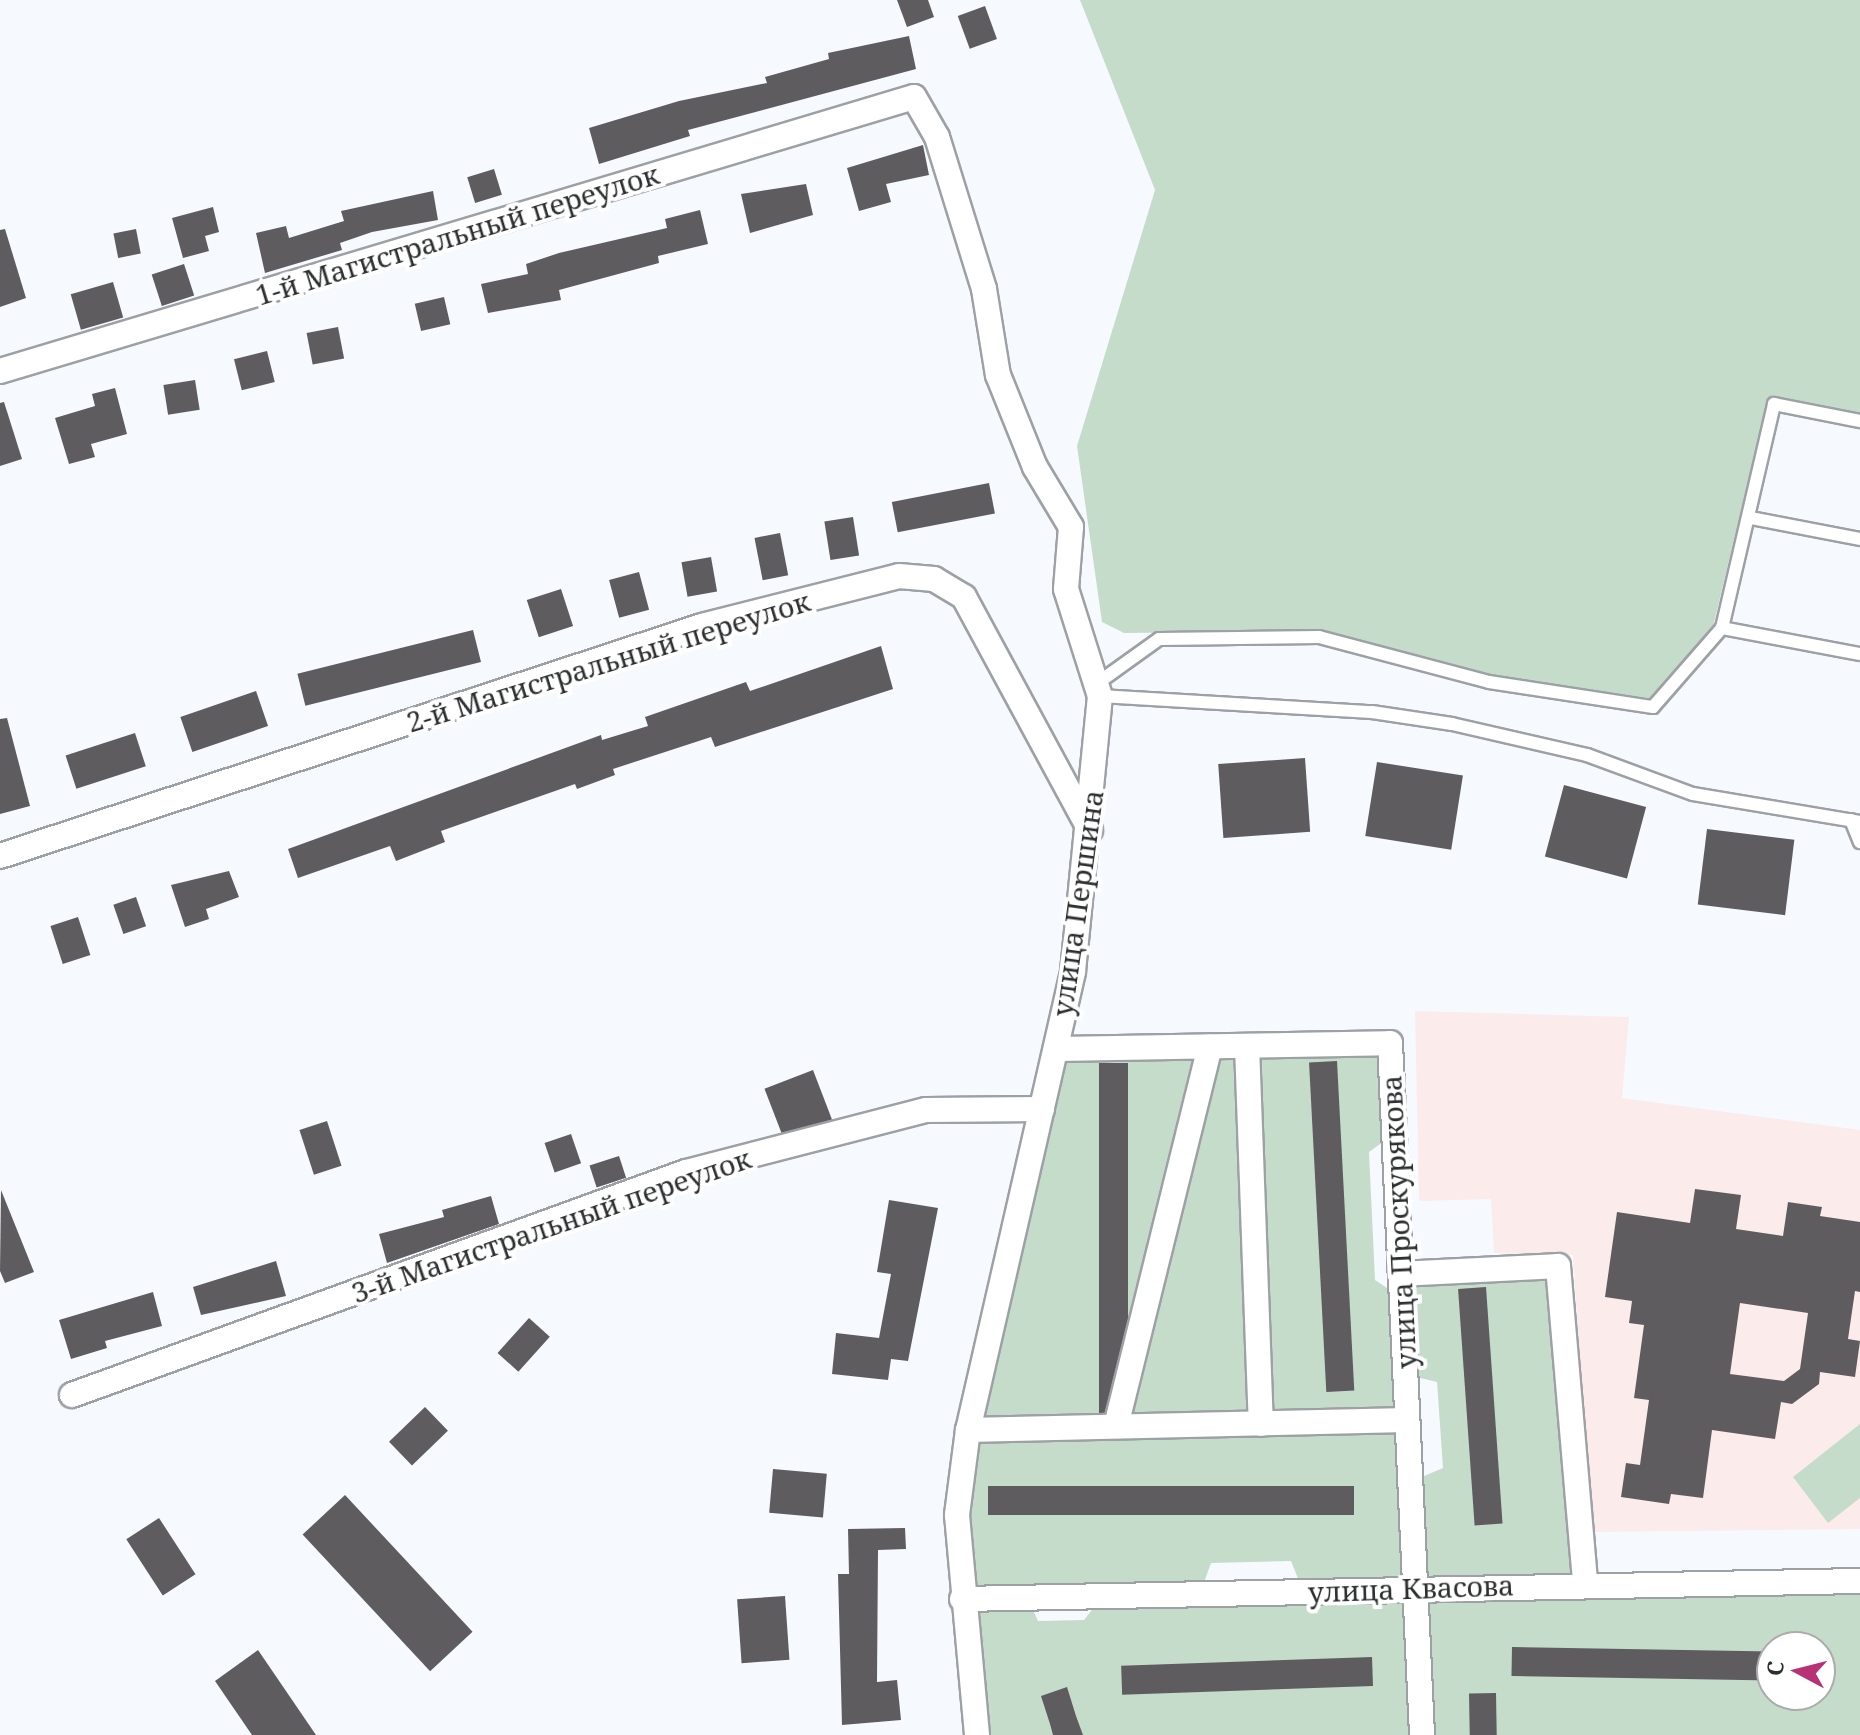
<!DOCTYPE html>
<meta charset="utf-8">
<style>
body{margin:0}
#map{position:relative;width:1860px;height:1735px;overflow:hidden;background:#f6fafe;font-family:"Noto Serif",serif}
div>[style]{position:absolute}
.education>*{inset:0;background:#fcebeb}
.green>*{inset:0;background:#c6dcca}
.building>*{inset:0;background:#5f5c60;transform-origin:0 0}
.roads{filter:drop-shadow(2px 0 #9da1a5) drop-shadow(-2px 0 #9da1a5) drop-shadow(0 2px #9da1a5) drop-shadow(0 -2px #9da1a5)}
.service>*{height:12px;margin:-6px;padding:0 6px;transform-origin:6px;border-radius:6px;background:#fff}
.minor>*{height:24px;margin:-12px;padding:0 12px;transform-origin:12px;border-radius:12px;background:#fff}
span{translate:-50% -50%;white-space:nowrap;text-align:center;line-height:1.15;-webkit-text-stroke:8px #fff;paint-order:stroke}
.street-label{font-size:28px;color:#2c2e2f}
.north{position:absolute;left:1756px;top:1631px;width:80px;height:80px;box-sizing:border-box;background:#fff;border:2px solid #ababac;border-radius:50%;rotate:277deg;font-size:22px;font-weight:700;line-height:32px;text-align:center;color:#2c2e2f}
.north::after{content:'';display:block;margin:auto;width:28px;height:36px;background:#b63176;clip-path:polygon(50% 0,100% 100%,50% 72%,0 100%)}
</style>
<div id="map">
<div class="education">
<i style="clip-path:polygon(1415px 1011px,1629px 1017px,1622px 1098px,1860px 1130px,1860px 1529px,1591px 1532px,1573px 1255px,1494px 1253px,1491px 1199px,1419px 1201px)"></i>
</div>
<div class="green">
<i style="clip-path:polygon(1080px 0,1860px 0,1860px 416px,1768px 398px,1713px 627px,1655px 699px,1490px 675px,1319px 631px,1124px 633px,1102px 622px,1077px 446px,1155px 190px)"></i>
<i style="clip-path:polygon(1383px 1051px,1387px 1139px,1369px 1152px,1375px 1280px,1393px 1292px,1399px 1415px,1265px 1418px,1254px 1052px)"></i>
<i style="clip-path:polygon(1203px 1052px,1111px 1420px,976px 1424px,1062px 1054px)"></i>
<i style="clip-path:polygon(1217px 1052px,1239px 1052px,1249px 1413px,1127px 1417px)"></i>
<i style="clip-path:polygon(1551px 1273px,1578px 1577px,1421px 1583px,1417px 1479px,1443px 1468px,1437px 1382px,1412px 1376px,1408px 1280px)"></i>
<i style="clip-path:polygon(1860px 1424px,1860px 1498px,1828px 1523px,1793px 1477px)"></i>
<i style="clip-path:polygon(1399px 1426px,1407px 1582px,1301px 1586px,1291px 1561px,1211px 1563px,1202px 1588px,970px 1593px,963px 1514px,974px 1437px)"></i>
<i style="clip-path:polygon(evenodd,1860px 1586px,1860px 1735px,1428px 1735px,1422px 1593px,1860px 1586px,1772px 1647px,1820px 1647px,1820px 1695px,1772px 1695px,1772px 1647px)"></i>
<i style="clip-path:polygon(1410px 1595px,1417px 1735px,983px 1735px,970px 1605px,1030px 1603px,1038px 1621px,1084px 1620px,1098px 1602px)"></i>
</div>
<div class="building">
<i style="clip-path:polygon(897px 0,928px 0,934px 17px,907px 27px)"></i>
<i style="left:985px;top:6px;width:35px;height:29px;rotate:70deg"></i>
<i style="clip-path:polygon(909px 36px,916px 69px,688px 130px,690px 136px,599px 164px,589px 128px,679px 101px,767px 83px,765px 77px,829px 59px,828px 53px)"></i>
<i style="clip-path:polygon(923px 145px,929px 175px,886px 184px,891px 202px,859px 211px,847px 168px)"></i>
<i style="left:494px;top:169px;width:27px;height:28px;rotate:73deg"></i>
<i style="clip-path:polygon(806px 184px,813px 215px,750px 233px,741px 194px)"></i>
<i style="clip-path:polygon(433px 191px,438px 220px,372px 232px,340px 243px,342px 250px,265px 273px,256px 233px,286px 226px,289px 238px,344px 221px,341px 211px)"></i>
<i style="clip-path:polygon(213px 207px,219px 232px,205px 236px,209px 251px,183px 258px,172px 218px)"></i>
<i style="clip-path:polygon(700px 210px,708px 244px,658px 256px,659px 263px,559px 290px,561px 300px,488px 313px,481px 284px,528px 274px,526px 264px,559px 253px,667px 228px,665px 219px)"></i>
<i style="clip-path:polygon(5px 229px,26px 298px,0 307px,0 230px)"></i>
<i style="left:136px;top:229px;width:25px;height:23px;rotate:79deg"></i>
<i style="left:184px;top:264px;width:33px;height:34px;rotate:72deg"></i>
<i style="left:113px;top:282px;width:37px;height:44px;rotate:74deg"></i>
<i style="left:444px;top:297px;width:28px;height:30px;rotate:77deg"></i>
<i style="left:338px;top:327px;width:32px;height:32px;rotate:79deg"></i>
<i style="left:267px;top:351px;width:32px;height:34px;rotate:76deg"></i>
<i style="left:195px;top:380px;width:30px;height:32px;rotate:81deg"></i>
<i style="clip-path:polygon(115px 388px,127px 434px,91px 444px,95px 457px,69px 464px,55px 418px,95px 406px,92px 394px)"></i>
<i style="clip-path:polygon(4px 402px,22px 459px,0 466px,0 403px)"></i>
<i style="left:989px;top:483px;width:31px;height:99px;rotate:79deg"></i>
<i style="left:853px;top:517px;width:39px;height:29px;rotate:81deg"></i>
<i style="left:780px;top:533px;width:43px;height:26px;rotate:79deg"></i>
<i style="left:711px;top:557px;width:35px;height:30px;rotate:80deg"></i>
<i style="left:639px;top:572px;width:39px;height:31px;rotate:75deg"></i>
<i style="left:561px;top:589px;width:39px;height:36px;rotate:72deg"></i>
<i style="left:473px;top:630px;width:33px;height:181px;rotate:76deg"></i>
<i style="clip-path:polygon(881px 646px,893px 689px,715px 747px,711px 737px,613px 769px,615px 775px,577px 789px,575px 784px,441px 831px,445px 842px,396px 861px,390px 846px,298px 878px,288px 849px,601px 735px,602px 740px,648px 726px,645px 717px,746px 682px,750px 691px)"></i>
<i style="left:256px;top:691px;width:37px;height:80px;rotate:71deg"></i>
<i style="clip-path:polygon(7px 718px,30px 806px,0 814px,0 719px)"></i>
<i style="left:135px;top:733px;width:35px;height:73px;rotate:72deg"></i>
<i style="left:1305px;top:758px;width:74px;height:87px;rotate:86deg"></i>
<i style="left:1377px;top:762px;width:87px;height:75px;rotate:9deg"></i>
<i style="left:1564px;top:785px;width:85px;height:74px;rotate:15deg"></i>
<i style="left:1707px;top:829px;width:88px;height:76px;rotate:7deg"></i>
<i style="clip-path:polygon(229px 871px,239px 897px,206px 909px,209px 919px,185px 927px,171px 885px)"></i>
<i style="left:136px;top:897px;width:31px;height:24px;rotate:71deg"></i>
<i style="left:78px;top:917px;width:40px;height:29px;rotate:72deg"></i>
<i style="left:1337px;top:1061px;width:330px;height:28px;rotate:87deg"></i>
<i style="left:1099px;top:1063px;width:29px;height:352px"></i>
<i style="left:813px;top:1070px;width:53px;height:52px;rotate:69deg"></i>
<i style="left:327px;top:1121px;width:47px;height:29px;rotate:72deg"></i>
<i style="left:571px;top:1134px;width:31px;height:28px;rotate:71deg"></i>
<i style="left:619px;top:1156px;width:23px;height:31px;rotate:72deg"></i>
<i style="clip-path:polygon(evenodd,1695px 1189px,1741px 1195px,1736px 1229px,1783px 1236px,1788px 1202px,1822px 1207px,1820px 1216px,1860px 1222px,1860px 1292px,1855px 1291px,1848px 1339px,1860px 1341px,1855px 1377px,1820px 1372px,1819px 1384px,1792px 1404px,1781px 1402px,1775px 1439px,1712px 1430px,1703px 1498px,1671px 1494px,1669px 1504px,1621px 1497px,1626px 1463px,1640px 1465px,1649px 1400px,1634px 1398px,1644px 1325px,1629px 1323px,1632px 1301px,1605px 1297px,1617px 1212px,1690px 1223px,1695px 1189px,1740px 1303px,1808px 1313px,1800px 1369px,1784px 1381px,1730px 1374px,1740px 1303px)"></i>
<i style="clip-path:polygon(1px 1190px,34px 1272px,5px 1283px,0 1271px)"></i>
<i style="clip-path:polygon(491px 1196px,499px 1224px,387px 1263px,379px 1234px,444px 1217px,442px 1210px)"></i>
<i style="clip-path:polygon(889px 1200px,938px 1208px,908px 1361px,891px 1359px,888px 1380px,832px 1374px,836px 1333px,879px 1338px,891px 1274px,877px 1272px)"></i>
<i style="clip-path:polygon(276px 1261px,286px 1296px,201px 1315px,193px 1287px)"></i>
<i style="left:1486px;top:1287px;width:237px;height:28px;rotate:86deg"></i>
<i style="clip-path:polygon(153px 1292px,162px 1326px,105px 1341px,107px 1348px,71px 1359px,59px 1320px)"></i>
<i style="left:529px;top:1318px;width:28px;height:47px;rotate:42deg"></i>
<i style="left:425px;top:1407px;width:33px;height:50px;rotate:46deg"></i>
<i style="left:773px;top:1469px;width:54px;height:44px;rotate:5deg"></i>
<i style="left:1354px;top:1486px;width:29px;height:366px;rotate:90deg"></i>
<i style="left:345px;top:1495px;width:187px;height:58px;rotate:47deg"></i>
<i style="left:159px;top:1518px;width:67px;height:39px;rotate:57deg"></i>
<i style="clip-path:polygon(905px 1528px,906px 1549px,878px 1550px,877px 1682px,897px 1680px,901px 1720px,842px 1725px,838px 1574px,849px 1574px,848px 1529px)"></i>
<i style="left:785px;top:1596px;width:64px;height:48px;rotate:86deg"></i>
<i style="left:1512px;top:1647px;width:260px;height:29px;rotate:1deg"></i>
<i style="clip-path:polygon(258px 1650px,316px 1735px,252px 1735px,215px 1681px)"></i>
<i style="left:1372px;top:1657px;width:29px;height:251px;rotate:88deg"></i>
<i style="clip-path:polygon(1067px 1687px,1076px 1716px,1083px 1735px,1053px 1735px,1050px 1724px,1041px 1696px)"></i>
<i style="left:1496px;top:1693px;width:42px;height:27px;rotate:89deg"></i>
</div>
<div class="roads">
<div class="service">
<i style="left:1751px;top:518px;width:111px;rotate:10.9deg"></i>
<i style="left:1722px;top:628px;width:140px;rotate:10.7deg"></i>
<i style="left:1099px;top:682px;width:74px;rotate:-35.6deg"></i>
<i style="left:1159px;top:639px;width:160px;rotate:-0.7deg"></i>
<i style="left:1319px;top:637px;width:176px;rotate:14.8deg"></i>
<i style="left:1489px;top:682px;width:166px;rotate:8.7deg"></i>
<i style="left:1653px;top:707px;width:105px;rotate:-48.9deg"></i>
<i style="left:1722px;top:628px;width:230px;rotate:-76.9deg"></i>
<i style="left:1774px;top:404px;width:88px;rotate:11.2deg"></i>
<i style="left:1100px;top:696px;width:272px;rotate:3.4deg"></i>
<i style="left:1372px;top:712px;width:81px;rotate:8.5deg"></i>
<i style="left:1452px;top:724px;width:139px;rotate:12.9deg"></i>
<i style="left:1587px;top:755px;width:113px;rotate:20.2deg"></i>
<i style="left:1693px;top:794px;width:169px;rotate:9.5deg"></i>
<i style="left:1851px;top:820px;width:24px;rotate:68deg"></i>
</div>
<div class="minor">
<i style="left:0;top:371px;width:954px;rotate:-16.69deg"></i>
<i style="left:914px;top:97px;width:46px;rotate:60.1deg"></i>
<i style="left:937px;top:137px;width:159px;rotate:72.8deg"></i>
<i style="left:984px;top:289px;width:87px;rotate:80.8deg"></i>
<i style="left:998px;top:375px;width:99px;rotate:68.1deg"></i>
<i style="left:1035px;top:467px;width:70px;rotate:59deg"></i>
<i style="left:1071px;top:527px;width:62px;rotate:94.6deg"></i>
<i style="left:1066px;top:589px;width:112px;rotate:72.4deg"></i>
<i style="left:1100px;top:696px;width:277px;rotate:95.6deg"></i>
<i style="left:1073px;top:972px;width:470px;rotate:102.9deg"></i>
<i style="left:968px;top:1430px;width:86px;rotate:97.4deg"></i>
<i style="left:957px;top:1515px;width:221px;rotate:84.8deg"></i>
<i style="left:0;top:856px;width:739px;rotate:-18.14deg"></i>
<i style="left:702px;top:626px;width:203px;rotate:-14.2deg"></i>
<i style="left:899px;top:576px;width:35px;rotate:5deg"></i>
<i style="left:934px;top:579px;width:35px;rotate:31deg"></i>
<i style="left:964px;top:597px;width:265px;rotate:61.6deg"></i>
<i style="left:1247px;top:1046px;width:378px;rotate:87.9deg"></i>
<i style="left:1056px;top:1049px;width:334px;rotate:-1deg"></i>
<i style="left:1390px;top:1043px;width:693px;rotate:87.35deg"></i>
<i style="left:1401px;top:1274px;width:157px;rotate:-2.9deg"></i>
<i style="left:1558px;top:1266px;width:318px;rotate:85.1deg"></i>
<i style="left:72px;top:1395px;width:653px;rotate:-19.96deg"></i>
<i style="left:686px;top:1172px;width:248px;rotate:-14.5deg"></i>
<i style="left:926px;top:1110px;width:116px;rotate:-0.5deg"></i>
<i style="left:1116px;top:1426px;width:391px;rotate:-76.1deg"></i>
<i style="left:968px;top:1430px;width:439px;rotate:-1.3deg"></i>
<i style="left:962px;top:1599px;width:898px;rotate:-1.15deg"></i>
</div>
</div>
<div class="street-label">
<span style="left:457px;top:234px;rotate:-17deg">1-й Магистральный переулок</span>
<span style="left:608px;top:661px;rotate:-17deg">2-й Магистральный переулок</span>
<span style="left:1077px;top:903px;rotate:-82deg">улица Першина</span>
<span style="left:1398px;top:1222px;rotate:-93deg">улица Проскурякова</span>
<span style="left:551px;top:1225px;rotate:-19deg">3-й Магистральный переулок</span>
<span style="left:1411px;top:1588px;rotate:-2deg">улица Квасова</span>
</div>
<div class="north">С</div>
</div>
